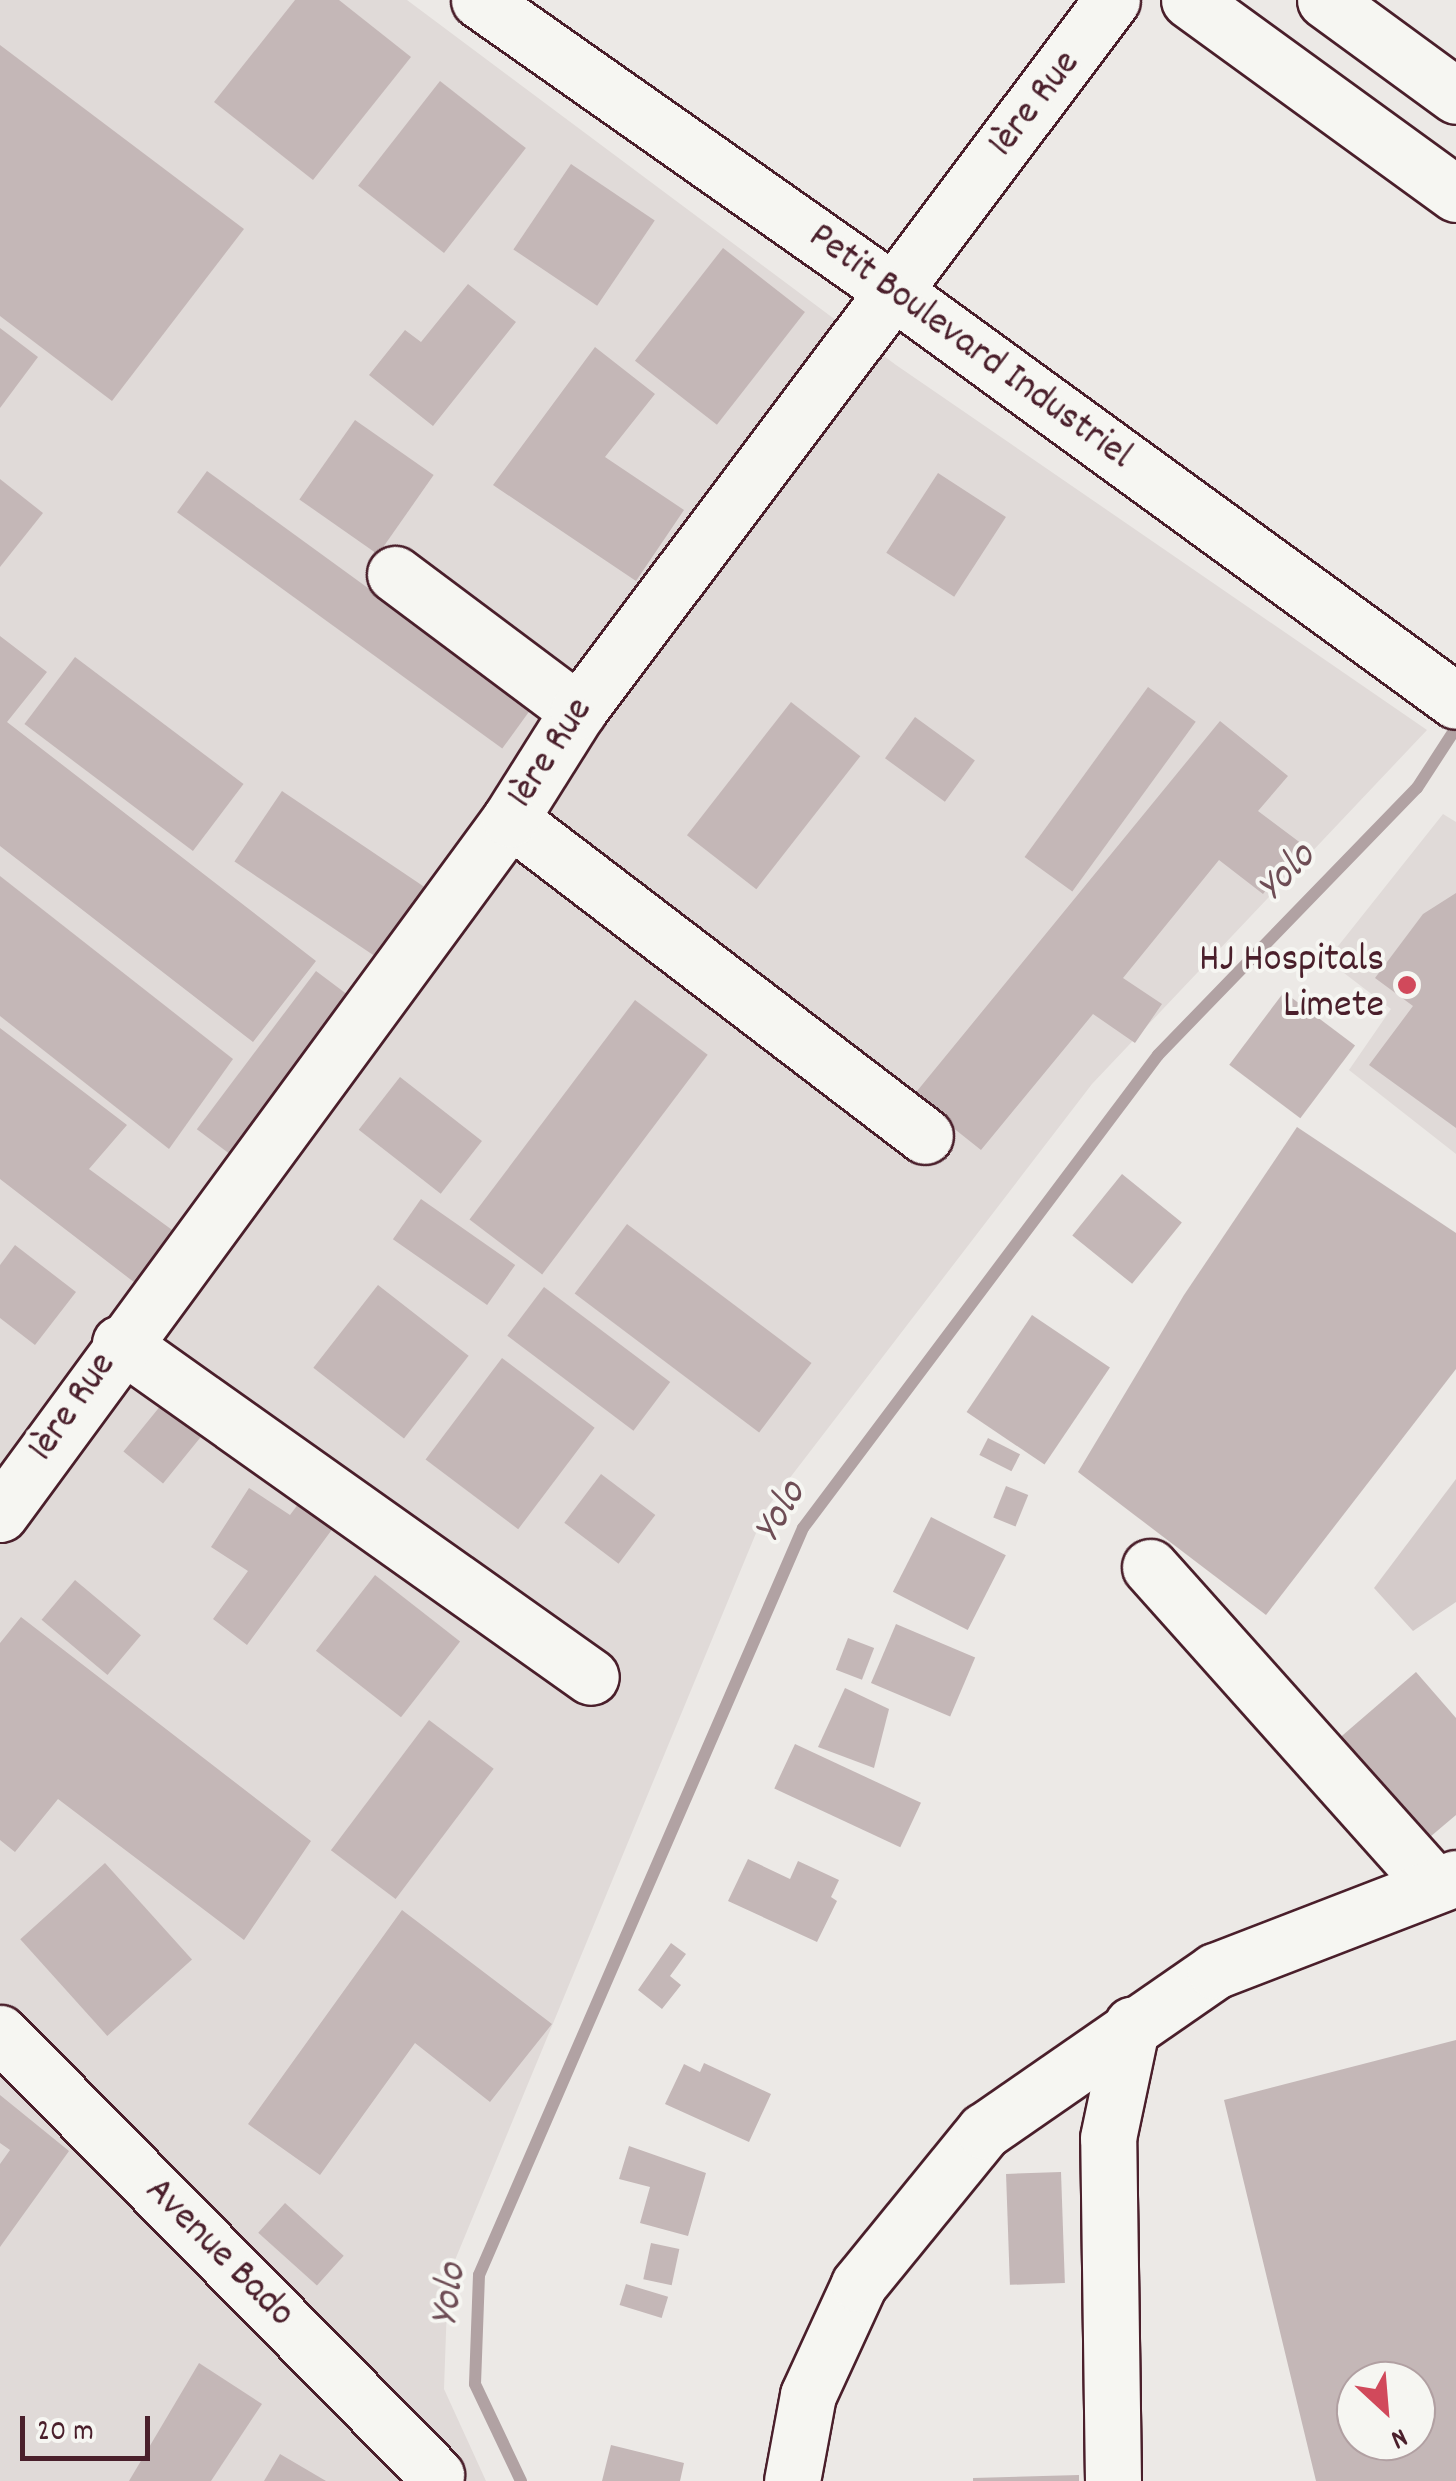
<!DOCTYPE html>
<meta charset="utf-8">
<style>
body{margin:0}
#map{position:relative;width:1456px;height:2481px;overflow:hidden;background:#ece9e6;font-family:Dekko,sans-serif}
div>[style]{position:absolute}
.built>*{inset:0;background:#e0dad8}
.green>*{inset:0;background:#d4cbca}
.stream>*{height:12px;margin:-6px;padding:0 6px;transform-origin:6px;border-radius:6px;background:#b1a2a3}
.building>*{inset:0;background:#c4b7b7;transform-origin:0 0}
.roads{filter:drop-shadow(2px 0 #4a1f2b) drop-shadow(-2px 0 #4a1f2b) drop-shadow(0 2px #4a1f2b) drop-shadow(0 -2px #4a1f2b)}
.minor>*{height:55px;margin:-27.5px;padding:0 27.5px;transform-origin:27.5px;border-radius:27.5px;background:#f6f6f2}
.highway>*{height:55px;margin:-27.5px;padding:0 27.5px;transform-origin:27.5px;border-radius:27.5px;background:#f6f6f2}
.dots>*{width:28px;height:28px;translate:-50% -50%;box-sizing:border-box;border:5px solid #f6f6f2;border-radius:50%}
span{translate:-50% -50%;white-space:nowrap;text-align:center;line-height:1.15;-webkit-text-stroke:8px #f6f6f2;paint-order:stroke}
.street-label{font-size:40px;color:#4a1f2b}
.poi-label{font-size:40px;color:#4a1f2b}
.right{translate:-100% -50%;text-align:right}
.water-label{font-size:42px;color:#6e4d55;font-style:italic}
.north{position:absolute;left:1336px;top:2361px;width:100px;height:100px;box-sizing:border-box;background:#f6f6f2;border:2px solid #b1a0a2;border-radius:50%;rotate:154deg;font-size:28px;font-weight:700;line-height:40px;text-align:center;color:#4a1f2b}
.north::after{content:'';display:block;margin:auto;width:35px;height:45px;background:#d1495b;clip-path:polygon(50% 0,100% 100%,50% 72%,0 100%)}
.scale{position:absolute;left:20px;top:2416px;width:130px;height:45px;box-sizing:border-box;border:5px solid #4a1f2b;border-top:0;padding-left:12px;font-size:30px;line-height:35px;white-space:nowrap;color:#4a1f2b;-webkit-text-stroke:8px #f6f6f2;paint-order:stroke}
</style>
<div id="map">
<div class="built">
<i style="clip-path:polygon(0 0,407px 0,896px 365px,1427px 730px,1092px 1084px,766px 1509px,448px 2277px,444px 2389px,486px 2481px,0 2481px)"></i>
<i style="clip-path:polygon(1443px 814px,1456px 822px,1456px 1154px,1349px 1070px,1391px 1009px,1327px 960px)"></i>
</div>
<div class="green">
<i style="clip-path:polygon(1456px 1479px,1456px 1602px,1413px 1631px,1374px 1588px)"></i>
</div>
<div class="stream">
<i style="left:521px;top:2481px;width:107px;rotate:-115.4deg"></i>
<i style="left:475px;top:2384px;width:109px;rotate:-87.9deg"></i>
<i style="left:479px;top:2275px;width:814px;rotate:-66.55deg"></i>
<i style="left:803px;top:1528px;width:591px;rotate:-53.11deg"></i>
<i style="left:1158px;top:1055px;width:372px;rotate:-45.9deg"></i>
<i style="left:1417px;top:788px;width:72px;rotate:-57deg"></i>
</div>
<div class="building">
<i style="clip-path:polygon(295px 0,339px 0,411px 57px,313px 180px,214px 102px)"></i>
<i style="clip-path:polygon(0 45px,244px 229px,112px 401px,0 316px)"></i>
<i style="left:440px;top:81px;width:109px;height:133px;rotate:38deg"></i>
<i style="left:571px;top:164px;width:101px;height:103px;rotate:34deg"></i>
<i style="left:723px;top:248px;width:104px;height:143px;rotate:38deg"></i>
<i style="clip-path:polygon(468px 284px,516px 322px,433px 426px,369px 375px,405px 330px,421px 342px)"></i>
<i style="clip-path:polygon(0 328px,38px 357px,0 408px)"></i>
<i style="clip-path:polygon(595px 347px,655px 394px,605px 457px,684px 510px,636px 581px,493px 485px)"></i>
<i style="left:355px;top:420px;width:96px;height:97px;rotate:35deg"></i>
<i style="left:207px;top:471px;width:402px;height:51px;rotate:36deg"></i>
<i style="left:938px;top:473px;width:81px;height:95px;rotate:33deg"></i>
<i style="clip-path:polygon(0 479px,43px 513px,0 567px)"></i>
<i style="clip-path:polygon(0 636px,47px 672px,7px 722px,316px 961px,253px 1042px,0 846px)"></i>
<i style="left:75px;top:657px;width:211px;height:84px;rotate:37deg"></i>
<i style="left:1148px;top:687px;width:59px;height:210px;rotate:36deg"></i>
<i style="left:791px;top:702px;width:88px;height:169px;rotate:38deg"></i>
<i style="left:915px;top:717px;width:74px;height:51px;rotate:36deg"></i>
<i style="clip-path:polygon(1220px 721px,1288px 776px,1258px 811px,1302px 844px,1263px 894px,1219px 860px,1123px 978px,1162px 1004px,1135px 1043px,1093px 1014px,981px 1150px,913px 1096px)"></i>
<i style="left:282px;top:791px;width:196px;height:85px;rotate:34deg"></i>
<i style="clip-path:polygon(0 876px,233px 1059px,169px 1149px,0 1016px)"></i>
<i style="clip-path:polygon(1456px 893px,1456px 1128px,1369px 1065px,1413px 1006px,1375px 978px,1423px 914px)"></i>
<i style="left:316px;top:971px;width:45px;height:198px;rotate:37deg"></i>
<i style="left:1284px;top:992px;width:89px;height:91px;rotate:37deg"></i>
<i style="left:635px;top:1000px;width:91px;height:275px;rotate:37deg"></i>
<i style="clip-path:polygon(0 1028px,127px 1125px,89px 1169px,179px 1235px,139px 1286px,0 1179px)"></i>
<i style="left:400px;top:1077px;width:104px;height:67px;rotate:38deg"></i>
<i style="clip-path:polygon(1297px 1127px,1456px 1233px,1456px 1369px,1266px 1615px,1078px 1472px,1184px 1295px)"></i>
<i style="left:1122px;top:1174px;width:77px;height:79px;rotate:39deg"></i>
<i style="left:421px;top:1199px;width:115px;height:49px;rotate:35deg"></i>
<i style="left:627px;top:1224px;width:231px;height:87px;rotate:37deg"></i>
<i style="clip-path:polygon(15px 1245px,76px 1292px,35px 1345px,0 1318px,0 1265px)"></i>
<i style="left:378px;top:1285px;width:115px;height:105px;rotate:38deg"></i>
<i style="left:544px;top:1287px;width:158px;height:61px;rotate:37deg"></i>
<i style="left:1032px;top:1315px;width:94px;height:117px;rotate:34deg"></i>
<i style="left:502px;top:1358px;width:116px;height:127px;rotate:37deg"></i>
<i style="left:170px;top:1394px;width:51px;height:74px;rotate:39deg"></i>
<i style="left:988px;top:1438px;width:36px;height:19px;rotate:27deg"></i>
<i style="left:601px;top:1474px;width:68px;height:61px;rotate:37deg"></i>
<i style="left:1006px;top:1486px;width:24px;height:34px;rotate:22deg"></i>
<i style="clip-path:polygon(249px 1488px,290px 1515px,305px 1495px,339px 1520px,247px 1645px,213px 1619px,248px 1571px,211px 1547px)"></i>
<i style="left:931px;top:1517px;width:84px;height:84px;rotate:27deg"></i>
<i style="left:375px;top:1575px;width:108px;height:96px;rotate:38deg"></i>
<i style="left:75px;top:1580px;width:86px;height:52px;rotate:40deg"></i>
<i style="clip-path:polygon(21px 1617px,311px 1841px,244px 1940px,58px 1799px,15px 1852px,0 1840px,0 1643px)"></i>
<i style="left:896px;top:1624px;width:86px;height:64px;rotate:23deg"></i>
<i style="left:848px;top:1638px;width:28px;height:34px;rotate:21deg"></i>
<i style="clip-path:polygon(1416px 1672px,1456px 1718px,1456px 1815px,1424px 1842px,1336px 1741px)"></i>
<i style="clip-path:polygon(845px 1688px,889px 1709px,874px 1768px,818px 1747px)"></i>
<i style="left:429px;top:1720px;width:81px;height:163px;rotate:37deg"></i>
<i style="left:795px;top:1744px;width:139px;height:49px;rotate:25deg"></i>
<i style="clip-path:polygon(748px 1859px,790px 1879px,798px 1861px,839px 1880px,831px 1897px,837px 1901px,817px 1942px,728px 1901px)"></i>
<i style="left:105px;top:1863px;width:130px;height:114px;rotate:48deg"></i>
<i style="clip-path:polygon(402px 1910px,552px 2024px,490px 2102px,415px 2043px,320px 2175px,248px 2124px)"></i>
<i style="clip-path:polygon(671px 1943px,686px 1954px,670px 1976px,681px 1985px,662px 2009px,638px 1990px)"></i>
<i style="clip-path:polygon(evenodd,1456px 2040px,1456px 2481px,1316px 2481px,1224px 2100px,1456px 2040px,1356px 2381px,1416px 2381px,1416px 2441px,1356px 2441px,1356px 2381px)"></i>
<i style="clip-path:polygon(704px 2063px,771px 2094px,749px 2142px,665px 2104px,684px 2064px,700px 2072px)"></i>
<i style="clip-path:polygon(0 2095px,69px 2151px,0 2247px,0 2164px,10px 2150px,0 2143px)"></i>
<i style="clip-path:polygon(629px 2146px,706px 2173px,688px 2236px,640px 2223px,650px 2187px,619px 2179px)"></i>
<i style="left:1061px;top:2172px;width:111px;height:55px;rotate:88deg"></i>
<i style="left:285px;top:2203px;width:79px;height:40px;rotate:42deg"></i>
<i style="left:651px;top:2243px;width:29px;height:37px;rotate:12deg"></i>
<i style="left:626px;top:2284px;width:44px;height:22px;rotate:17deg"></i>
<i style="clip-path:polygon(199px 2363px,262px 2404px,211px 2481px,129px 2481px)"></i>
<i style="clip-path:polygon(611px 2445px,684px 2463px,680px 2481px,602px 2481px)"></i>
<i style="clip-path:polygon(280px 2454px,326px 2481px,264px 2481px)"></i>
<i style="clip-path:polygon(1079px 2475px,1079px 2481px,973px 2481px,973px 2478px)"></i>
</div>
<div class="roads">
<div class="minor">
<i style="left:479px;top:0;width:506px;rotate:35.1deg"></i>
<i style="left:893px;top:291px;width:696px;rotate:36.06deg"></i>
<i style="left:395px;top:574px;width:229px;rotate:36.8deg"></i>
<i style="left:510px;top:819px;width:522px;rotate:37.37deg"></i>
<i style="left:120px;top:1343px;width:577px;rotate:35.34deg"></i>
<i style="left:0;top:1514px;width:862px;rotate:-53.73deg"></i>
<i style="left:510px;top:819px;width:128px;rotate:-57.8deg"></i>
<i style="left:578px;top:711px;width:889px;rotate:-53.09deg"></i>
<i style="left:1150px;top:1567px;width:424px;rotate:48.2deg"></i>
<i style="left:0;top:2033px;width:621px;rotate:45.39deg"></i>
<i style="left:792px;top:2481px;width:87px;rotate:-79.5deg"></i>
<i style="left:808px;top:2395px;width:122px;rotate:-65.3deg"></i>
<i style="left:859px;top:2284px;width:198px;rotate:-50.8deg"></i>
<i style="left:984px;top:2131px;width:281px;rotate:-34.7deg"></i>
<i style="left:1215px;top:1971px;width:258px;rotate:-21.1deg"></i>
<i style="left:1113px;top:2481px;width:343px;rotate:-90.8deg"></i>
<i style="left:1108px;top:2138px;width:116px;rotate:-78.1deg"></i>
</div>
<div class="highway">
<i style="left:1189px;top:0;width:330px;rotate:36deg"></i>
<i style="left:1325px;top:0;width:162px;rotate:36.2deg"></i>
</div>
</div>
<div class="dots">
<i style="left:1407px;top:985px;background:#d1495b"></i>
</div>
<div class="street-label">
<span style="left:1036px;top:105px;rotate:-52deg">1ère Rue</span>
<span style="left:969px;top:348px;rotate:36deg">Petit Boulevard Industriel</span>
<span style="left:552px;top:754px;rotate:-57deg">1ère Rue</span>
<span style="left:74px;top:1408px;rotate:-55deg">1ère Rue</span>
<span style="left:218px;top:2254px;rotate:45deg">Avenue Bado</span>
</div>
<div class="poi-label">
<span class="right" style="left:1384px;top:985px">HJ Hospitals<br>Limete</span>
</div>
<div class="water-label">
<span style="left:1288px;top:874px;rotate:-46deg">Yolo</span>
<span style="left:782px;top:1513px;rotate:-60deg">Yolo</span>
<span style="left:451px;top:2295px;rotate:-82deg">Yolo</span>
</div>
<div class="north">N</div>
<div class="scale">20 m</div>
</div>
